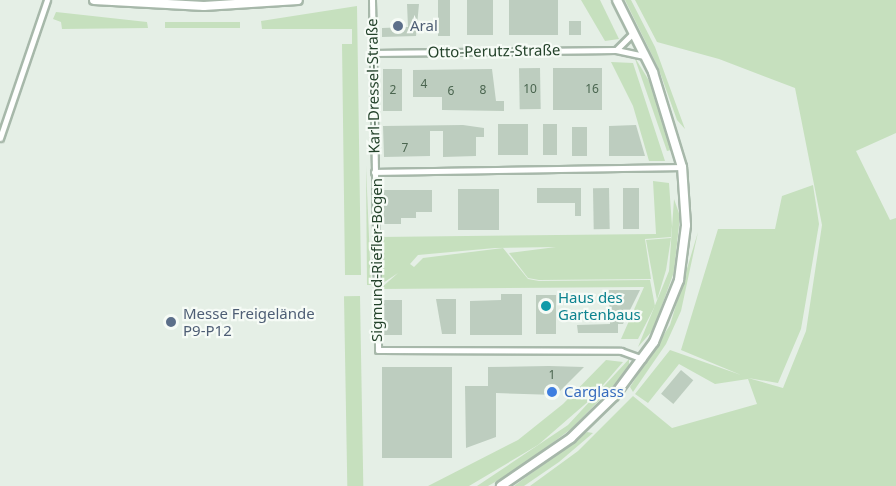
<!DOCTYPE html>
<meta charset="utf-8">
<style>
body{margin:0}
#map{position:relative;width:896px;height:486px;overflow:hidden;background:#e5efe6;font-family:"Noto Sans",sans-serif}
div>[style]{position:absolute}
.green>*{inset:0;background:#c6e0be;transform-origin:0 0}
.building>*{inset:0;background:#bdcdbf;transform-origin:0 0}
.roads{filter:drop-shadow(2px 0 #a7b8aa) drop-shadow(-2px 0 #a7b8aa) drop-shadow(0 2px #a7b8aa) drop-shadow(0 -2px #a7b8aa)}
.street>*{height:5px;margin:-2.5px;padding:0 2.5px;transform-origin:2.5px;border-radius:2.5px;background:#fff}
.secondary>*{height:8px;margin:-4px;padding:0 4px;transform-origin:4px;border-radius:4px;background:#fff}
.dots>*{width:16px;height:16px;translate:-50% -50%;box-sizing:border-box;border:3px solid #f6fbf6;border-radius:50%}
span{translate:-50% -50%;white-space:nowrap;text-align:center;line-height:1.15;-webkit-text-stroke:4.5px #f6fbf6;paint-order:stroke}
.number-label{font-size:12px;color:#4a654f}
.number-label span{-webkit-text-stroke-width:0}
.service-label{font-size:15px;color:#4e5e75}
.left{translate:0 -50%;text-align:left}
.street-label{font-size:15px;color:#23422a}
.culture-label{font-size:15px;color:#0d838f}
.shop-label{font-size:15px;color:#366cbe}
</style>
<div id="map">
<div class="green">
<i style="clip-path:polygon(581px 0,600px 0,619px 39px,605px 41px)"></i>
<i style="clip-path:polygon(625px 0,631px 0,655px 47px,685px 129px,677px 120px,658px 67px)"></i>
<i style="clip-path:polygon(635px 0,896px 0,896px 133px,856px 151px,890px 220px,896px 218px,896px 486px,530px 486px,578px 451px,633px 396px,672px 428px,757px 404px,748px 379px,715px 384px,679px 364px,648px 403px,635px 394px,670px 350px,741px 375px,681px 350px,718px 229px,775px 229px,782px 196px,813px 185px,819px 224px,801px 329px,778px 383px,748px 378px,783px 388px,806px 331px,822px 225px,795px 88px,719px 59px,657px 42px)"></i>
<i style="clip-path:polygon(357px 6px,361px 275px,345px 275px,342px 44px,352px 44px,352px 29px,262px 29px,261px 21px)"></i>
<i style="clip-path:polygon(56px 12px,147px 22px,148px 28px,62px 29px,61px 22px,53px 19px)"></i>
<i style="left:165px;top:22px;width:75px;height:6px"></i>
<i style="clip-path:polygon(634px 56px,651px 84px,671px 150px,667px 151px)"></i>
<i style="clip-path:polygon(611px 62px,633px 63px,665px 161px,649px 161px,633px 106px)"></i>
<i style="clip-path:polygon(366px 166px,371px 285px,367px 285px)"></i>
<i style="clip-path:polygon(653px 181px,669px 183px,672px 226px,671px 237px,645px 239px,651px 279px,539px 280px,528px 278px,509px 253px,556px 247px,495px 248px,418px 255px,410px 264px,414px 267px,423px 258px,503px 248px,528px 279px,539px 281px,650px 280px,655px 306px,638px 339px,621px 339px,644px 287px,380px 289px,398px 273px,380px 285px,379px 237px,656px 234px)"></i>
<i style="clip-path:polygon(674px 199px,680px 216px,674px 272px,653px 330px,638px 347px,669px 271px)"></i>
<i style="clip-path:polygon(698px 232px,681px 311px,666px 344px,633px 392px,630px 387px,670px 325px)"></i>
<i style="clip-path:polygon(671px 238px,666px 270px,657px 300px,646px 240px)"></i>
<i style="left:360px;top:296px;width:190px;height:16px;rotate:89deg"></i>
<i style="clip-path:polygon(629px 359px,629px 368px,619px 380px,571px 429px,516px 470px,488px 486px,477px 486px,568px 425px)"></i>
<i style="clip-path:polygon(606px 360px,623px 362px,591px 399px,538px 445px,469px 486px,428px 486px,518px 440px,563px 404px)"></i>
<i style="clip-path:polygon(587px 432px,593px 433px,559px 462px,524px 486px,514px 486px)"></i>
</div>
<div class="building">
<i style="left:438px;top:0;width:12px;height:36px"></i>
<i style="left:467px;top:0;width:26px;height:35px"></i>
<i style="left:509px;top:0;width:49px;height:35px"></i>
<i style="clip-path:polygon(407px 4px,419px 4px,416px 36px,382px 37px,382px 28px,408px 27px)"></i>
<i style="left:569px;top:21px;width:12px;height:14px"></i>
<i style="left:540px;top:68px;width:41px;height:21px;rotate:89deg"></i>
<i style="left:553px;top:68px;width:49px;height:42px"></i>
<i style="left:383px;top:69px;width:19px;height:42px"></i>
<i style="clip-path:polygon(492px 69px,496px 101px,504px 101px,504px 111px,442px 110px,442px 97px,413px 97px,413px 70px)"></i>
<i style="left:528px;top:124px;width:31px;height:30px;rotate:90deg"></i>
<i style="left:543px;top:124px;width:14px;height:31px"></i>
<i style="clip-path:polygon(463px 125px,484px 128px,484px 137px,476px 137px,476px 156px,443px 157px,443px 131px,430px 131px,430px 156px,384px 157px,383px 126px)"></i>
<i style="clip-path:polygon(636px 125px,645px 156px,609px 156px,609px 126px)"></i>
<i style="left:572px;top:127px;width:15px;height:29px"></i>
<i style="clip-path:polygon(537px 188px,581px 188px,581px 216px,575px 216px,575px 203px,537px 203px)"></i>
<i style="left:609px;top:188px;width:41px;height:16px;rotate:89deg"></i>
<i style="left:623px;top:188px;width:16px;height:41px"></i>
<i style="left:458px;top:189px;width:41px;height:41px"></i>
<i style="clip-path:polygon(384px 190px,432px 190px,432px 212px,416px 212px,416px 218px,401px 218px,401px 224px,384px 224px)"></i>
<i style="clip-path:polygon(609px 290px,640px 290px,623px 324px,618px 324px,618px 333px,578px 333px,577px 325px,610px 324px)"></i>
<i style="clip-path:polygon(501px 294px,522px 294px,522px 335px,470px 335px,470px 301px,501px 300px)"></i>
<i style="left:536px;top:295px;width:20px;height:39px"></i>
<i style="clip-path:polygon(436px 299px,456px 299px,456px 334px,442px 334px)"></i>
<i style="left:384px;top:300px;width:18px;height:35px"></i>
<i style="left:452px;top:367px;width:91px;height:70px;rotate:90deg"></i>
<i style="clip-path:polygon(488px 367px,549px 366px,584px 367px,556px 395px,496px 393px,496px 437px,466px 448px,465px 386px,488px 386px)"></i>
<i style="left:681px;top:370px;width:16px;height:31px;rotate:40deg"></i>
</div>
<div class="roads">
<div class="street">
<i style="left:372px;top:0;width:350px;rotate:89deg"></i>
<i style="left:378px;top:350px;width:243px;rotate:0.2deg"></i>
<i style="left:621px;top:351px;width:23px;rotate:20deg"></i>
<i style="left:617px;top:49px;width:23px;rotate:-45deg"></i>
<i style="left:373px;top:53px;width:243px;rotate:-0.7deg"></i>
<i style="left:616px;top:50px;width:30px;rotate:12deg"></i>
<i style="left:0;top:138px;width:146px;rotate:-71.2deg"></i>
<i style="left:374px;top:172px;width:308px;rotate:-0.9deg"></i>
</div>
<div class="secondary">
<i style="left:94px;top:0;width:110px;rotate:3.1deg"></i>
<i style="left:204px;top:6px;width:94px;rotate:-3.7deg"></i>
<i style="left:501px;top:486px;width:85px;rotate:-34.4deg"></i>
<i style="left:571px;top:438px;width:60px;rotate:-44.3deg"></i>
<i style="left:614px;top:396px;width:67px;rotate:-53.5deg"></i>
<i style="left:654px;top:342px;width:67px;rotate:-68deg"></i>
<i style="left:679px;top:280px;width:55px;rotate:-82.7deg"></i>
<i style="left:686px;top:225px;width:58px;rotate:-93.9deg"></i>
<i style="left:682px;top:167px;width:99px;rotate:-107deg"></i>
<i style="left:653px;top:72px;width:80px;rotate:-116.6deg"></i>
</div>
</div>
<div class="dots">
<i style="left:398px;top:26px;background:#5c6f8a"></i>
<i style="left:546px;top:306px;background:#0f9aa8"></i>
<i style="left:171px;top:322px;background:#5c6f8a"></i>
<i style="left:552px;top:392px;background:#3f7fe0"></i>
</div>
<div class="number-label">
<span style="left:424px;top:84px">4</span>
<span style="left:530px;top:89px">10</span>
<span style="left:592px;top:89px">16</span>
<span style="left:393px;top:90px">2</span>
<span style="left:483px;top:90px">8</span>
<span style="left:451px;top:91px">6</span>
<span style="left:405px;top:148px">7</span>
<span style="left:552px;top:375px">1</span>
</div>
<div class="service-label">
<span class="left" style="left:410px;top:26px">Aral</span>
<span class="left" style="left:183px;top:322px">Messe Freigelände<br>P9-P12</span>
</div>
<div class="street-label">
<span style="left:494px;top:51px;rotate:-1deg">Otto-Perutz-Straße</span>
<span style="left:373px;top:86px;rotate:-91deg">Karl-Dressel-Straße</span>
<span style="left:377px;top:260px;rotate:-90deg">Sigmund-Riefler-Bogen</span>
</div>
<div class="culture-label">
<span class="left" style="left:558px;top:306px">Haus des<br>Gartenbaus</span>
</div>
<div class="shop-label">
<span class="left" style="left:564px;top:392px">Carglass</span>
</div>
</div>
